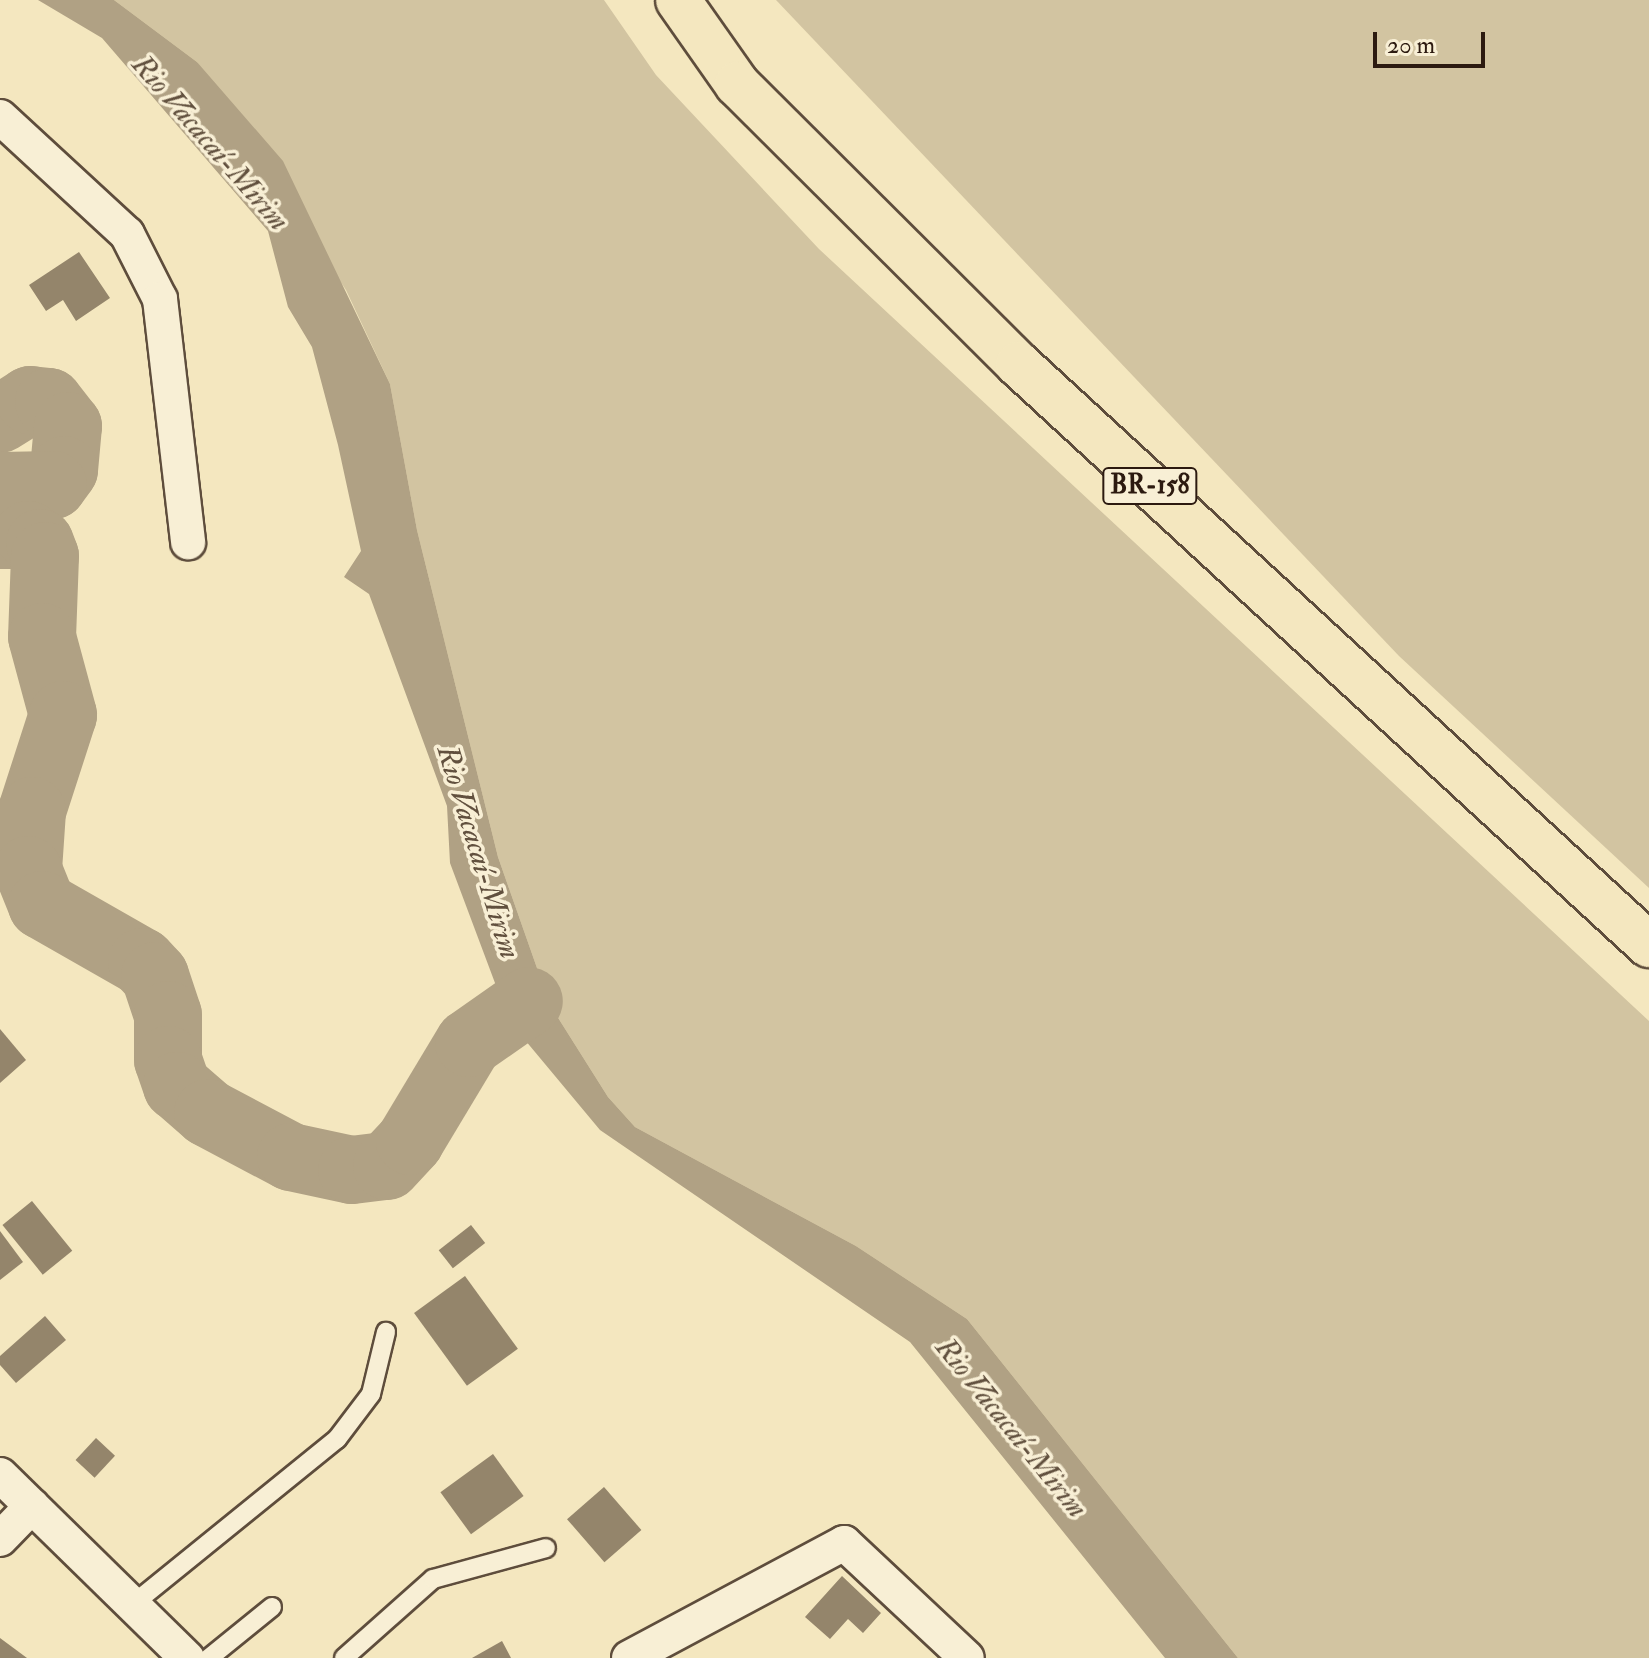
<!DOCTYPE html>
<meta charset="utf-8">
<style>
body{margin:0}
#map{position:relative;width:1649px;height:1658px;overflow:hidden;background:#f4e7bf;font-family:"IM FELL Double Pica",serif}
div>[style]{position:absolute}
.green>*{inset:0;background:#d2c4a1}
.water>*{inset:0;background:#b0a184}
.river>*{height:68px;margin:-34px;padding:0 34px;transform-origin:34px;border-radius:34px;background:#b0a184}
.building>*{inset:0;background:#94856b;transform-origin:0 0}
.roads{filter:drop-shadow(2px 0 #5e4d3c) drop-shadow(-2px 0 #5e4d3c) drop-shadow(0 2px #5e4d3c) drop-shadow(0 -2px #5e4d3c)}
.service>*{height:18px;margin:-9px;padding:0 9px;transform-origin:9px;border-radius:9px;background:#f8efd5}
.minor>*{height:34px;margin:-17px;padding:0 17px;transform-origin:17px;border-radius:17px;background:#f8efd5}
.trunk>*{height:44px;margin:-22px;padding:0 22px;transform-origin:22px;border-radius:22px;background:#f4e7bf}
span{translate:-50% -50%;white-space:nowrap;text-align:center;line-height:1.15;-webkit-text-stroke:7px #f8efd5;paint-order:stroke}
.shield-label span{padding:2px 6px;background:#f8efd5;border:2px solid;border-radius:6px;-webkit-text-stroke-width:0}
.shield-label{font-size:26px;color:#2c1a10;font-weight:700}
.water-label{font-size:30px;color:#61503e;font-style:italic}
.scale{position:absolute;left:1373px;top:32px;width:112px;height:36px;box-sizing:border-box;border:4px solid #2c1a10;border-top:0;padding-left:10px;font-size:24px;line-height:28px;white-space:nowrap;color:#2c1a10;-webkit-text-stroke:6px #f8efd5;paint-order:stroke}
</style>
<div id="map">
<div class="green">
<i style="clip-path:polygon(114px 0,604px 0,656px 75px,819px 249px,1649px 1021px,1649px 1658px,1238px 1658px,967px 1319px,856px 1246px,635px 1127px,608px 1097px,550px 1005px,498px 857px,417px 530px,390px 384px,346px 290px,197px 62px)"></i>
<i style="clip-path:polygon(776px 0,1649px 0,1649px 888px,1399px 656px)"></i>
</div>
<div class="water">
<i style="clip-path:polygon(38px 0,114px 0,197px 62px,283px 161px,390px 384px,417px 530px,498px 857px,550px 1005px,608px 1097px,635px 1127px,856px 1246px,967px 1319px,1238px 1658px,1165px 1658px,910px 1342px,600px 1130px,520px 1034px,493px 1033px,501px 999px,450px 863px,447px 806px,369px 594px,344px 577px,361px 551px,338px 445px,312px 347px,288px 307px,268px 231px,102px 38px)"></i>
</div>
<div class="river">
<i style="left:0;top:419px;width:36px;rotate:-32deg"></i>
<i style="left:30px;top:400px;width:19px;rotate:6deg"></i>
<i style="left:49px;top:402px;width:31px;rotate:52deg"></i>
<i style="left:68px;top:426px;width:44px;rotate:95.2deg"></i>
<i style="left:64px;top:470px;width:19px;rotate:126deg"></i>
<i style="left:53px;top:485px;width:53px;rotate:178.9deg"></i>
<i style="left:0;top:535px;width:28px"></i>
<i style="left:28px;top:535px;width:14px;rotate:34deg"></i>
<i style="left:40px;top:543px;width:14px;rotate:69deg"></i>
<i style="left:45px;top:556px;width:81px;rotate:92.1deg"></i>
<i style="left:42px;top:637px;width:81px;rotate:74.9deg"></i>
<i style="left:63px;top:715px;width:101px;rotate:107.9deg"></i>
<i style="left:32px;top:811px;width:59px;rotate:93.9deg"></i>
<i style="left:28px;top:870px;width:38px;rotate:68deg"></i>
<i style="left:42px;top:905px;width:115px;rotate:29.7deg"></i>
<i style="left:142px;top:962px;width:19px;rotate:47deg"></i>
<i style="left:155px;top:976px;width:41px;rotate:71.6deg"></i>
<i style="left:168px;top:1015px;width:45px;rotate:90deg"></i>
<i style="left:168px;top:1060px;width:28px;rotate:71deg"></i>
<i style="left:177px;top:1086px;width:41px;rotate:41.1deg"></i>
<i style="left:208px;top:1113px;width:94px;rotate:27.9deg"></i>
<i style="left:291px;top:1157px;width:62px;rotate:12deg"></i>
<i style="left:352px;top:1170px;width:35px;rotate:-7deg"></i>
<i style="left:387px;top:1166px;width:34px;rotate:-47deg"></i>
<i style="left:410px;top:1141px;width:114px;rotate:-59deg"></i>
<i style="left:469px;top:1043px;width:73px;rotate:-35deg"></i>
</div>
<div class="building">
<i style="clip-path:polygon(79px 252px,110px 298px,76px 321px,63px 300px,46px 311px,29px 285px)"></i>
<i style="clip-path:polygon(0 1029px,26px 1060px,0 1083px)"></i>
<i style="left:32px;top:1201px;width:64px;height:38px;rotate:51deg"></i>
<i style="left:471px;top:1225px;width:23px;height:41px;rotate:52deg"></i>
<i style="clip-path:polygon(0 1231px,23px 1262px,0 1280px)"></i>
<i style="left:465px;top:1276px;width:90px;height:63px;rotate:54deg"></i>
<i style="clip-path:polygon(45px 1316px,66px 1340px,16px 1383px,0 1365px,0 1356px)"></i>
<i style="left:96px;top:1438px;width:26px;height:30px;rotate:43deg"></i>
<i style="left:493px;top:1454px;width:52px;height:65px;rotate:54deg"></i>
<i style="left:604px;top:1487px;width:57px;height:49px;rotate:49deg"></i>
<i style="clip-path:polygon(842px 1576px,881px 1613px,863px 1633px,848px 1619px,830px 1639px,805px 1617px)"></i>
<i style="clip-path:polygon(0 1638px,27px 1658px,0 1658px)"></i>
<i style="clip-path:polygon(502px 1641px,511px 1658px,472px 1658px)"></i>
</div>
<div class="roads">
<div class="service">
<i style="left:132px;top:1605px;width:264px;rotate:-39deg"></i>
<i style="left:337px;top:1439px;width:56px;rotate:-52.9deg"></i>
<i style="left:371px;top:1394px;width:64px;rotate:-76.4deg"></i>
<i style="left:209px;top:1658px;width:81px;rotate:-39deg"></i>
<i style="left:344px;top:1658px;width:119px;rotate:-41.6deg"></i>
<i style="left:433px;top:1579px;width:117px;rotate:-15.3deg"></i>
</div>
<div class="minor">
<i style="left:0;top:117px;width:173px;rotate:42.7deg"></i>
<i style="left:127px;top:234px;width:73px;rotate:63.1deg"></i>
<i style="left:160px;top:299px;width:245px;rotate:83.4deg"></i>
<i style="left:0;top:1475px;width:262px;rotate:44.4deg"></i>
<i style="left:0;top:1539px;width:46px;rotate:-45.9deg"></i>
<i style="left:629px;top:1658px;width:244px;rotate:-28.1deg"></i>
<i style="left:844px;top:1543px;width:168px;rotate:43.1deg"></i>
</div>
<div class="trunk">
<i style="left:678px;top:0;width:103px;rotate:54.9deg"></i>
<i style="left:737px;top:84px;width:397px;rotate:44.9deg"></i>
<i style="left:1018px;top:364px;width:858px;rotate:42.64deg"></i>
</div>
</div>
<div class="shield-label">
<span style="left:1150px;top:486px">BR-158</span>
</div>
<div class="water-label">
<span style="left:210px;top:143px;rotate:49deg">Rio Vacacaí-Mirim</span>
<span style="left:478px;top:852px;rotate:73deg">Rio Vacacaí-Mirim</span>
<span style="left:1011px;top:1428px;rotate:51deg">Rio Vacacaí-Mirim</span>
</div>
<div class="scale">20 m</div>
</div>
